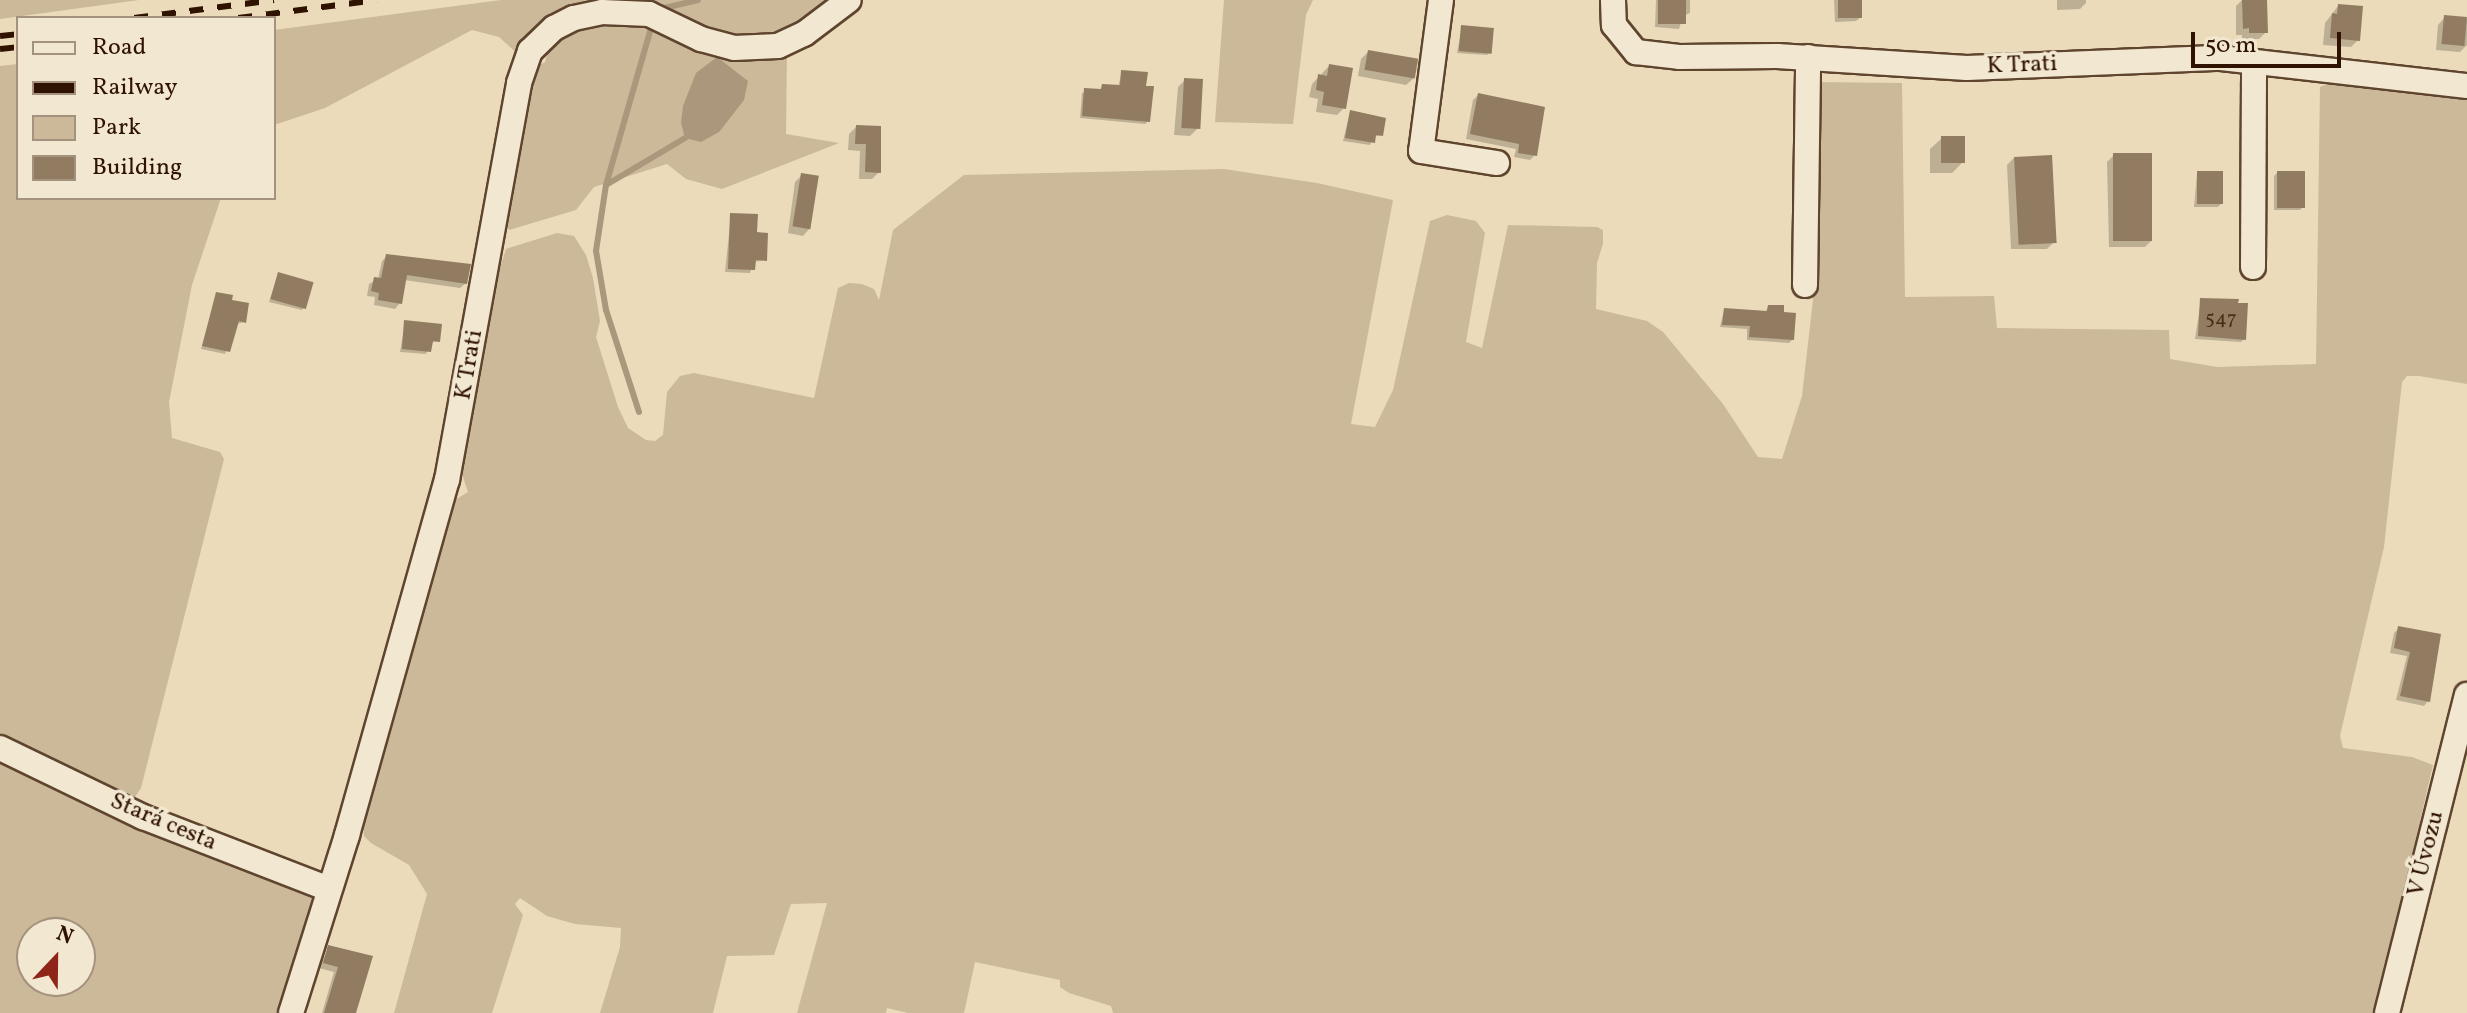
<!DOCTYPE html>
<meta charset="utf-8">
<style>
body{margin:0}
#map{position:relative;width:2467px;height:1013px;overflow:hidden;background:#ebdbba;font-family:Vollkorn,serif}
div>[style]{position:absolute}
.green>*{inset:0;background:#cbb99a}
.water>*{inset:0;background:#ab977b}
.shadow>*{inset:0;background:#0003}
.stream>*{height:6px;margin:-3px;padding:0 3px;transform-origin:3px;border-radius:3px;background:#ab977b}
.building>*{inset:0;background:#917b61;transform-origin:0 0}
.roads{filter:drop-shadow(2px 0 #5f442e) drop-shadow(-2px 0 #5f442e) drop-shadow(0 2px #5f442e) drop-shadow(0 -2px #5f442e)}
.minor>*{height:24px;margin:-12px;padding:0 12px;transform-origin:12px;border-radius:12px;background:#f2e8d2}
.rail>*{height:6px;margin-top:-3px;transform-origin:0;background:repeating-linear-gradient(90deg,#301200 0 14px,transparent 0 28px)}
span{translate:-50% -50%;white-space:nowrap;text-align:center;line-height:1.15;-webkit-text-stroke:7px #f2e8d2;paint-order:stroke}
.number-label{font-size:20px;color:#482c18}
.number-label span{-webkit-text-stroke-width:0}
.street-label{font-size:24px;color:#301200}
.legend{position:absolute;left:16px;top:16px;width:260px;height:184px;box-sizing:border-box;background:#f2e8d2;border:2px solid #a4927e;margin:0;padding:10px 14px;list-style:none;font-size:24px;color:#301200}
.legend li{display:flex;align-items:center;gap:16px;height:40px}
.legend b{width:40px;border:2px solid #a4927e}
.north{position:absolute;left:16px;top:917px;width:80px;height:80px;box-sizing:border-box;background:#f2e8d2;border:2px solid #a4927e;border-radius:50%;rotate:22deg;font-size:22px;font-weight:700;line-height:32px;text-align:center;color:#301200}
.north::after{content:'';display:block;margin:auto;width:28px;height:36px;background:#8f2418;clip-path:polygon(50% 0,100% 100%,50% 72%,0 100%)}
.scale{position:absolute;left:2191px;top:32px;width:150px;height:36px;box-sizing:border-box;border:4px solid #301200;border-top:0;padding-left:10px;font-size:24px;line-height:28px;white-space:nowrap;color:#301200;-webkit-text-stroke:6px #f2e8d2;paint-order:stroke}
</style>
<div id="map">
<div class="green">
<i style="clip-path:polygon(0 0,139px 0,0 19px)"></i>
<i style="clip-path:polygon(501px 0,837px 0,798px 29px,741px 43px,621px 5px,520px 56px,499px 37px,472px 30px,325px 108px,274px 125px,274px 30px)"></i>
<i style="clip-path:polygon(1224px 0,1313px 0,1306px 15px,1293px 124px,1215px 122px)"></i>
<i style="clip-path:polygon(631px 20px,787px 53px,786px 134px,839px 143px,722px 189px,686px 179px,667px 164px,594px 187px,576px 210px,509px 230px,506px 225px,512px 179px,534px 68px,545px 62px,551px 40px,597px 21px)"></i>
<i style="clip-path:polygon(18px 64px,18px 198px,221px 198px,192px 285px,169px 402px,172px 438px,220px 452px,224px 459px,141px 788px,135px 797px,114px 794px,0 741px,0 66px)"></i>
<i style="clip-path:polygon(1814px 82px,1902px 83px,1905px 297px,1994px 296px,1997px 328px,2169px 330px,2170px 359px,2217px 367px,2316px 364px,2320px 87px,2329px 83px,2358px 88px,2467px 94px,2467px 384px,2419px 376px,2407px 376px,2402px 382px,2384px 547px,2340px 736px,2343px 748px,2412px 757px,2433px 765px,2375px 1013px,1113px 1013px,1111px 1006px,1069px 993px,1060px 987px,1060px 980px,975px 962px,964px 1013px,908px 1013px,887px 1008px,886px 1013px,797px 1013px,827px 903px,791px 904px,774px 955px,727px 956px,713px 1013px,600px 1013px,620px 947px,621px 928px,575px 924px,547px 916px,520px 898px,515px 904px,523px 915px,492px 1013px,394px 1013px,427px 894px,409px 865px,371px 843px,364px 836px,363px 826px,453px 501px,468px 492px,461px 471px,497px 277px,506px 249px,557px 233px,574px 236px,586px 255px,593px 278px,600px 321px,596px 337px,618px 407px,628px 428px,646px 440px,655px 441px,663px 435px,667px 392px,680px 376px,694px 373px,814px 398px,838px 288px,849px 283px,862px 284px,874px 289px,879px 300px,893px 230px,964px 175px,1224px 169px,1317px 183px,1393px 200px,1351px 424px,1375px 427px,1393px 390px,1430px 221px,1447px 215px,1476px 221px,1485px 233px,1466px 342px,1482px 348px,1508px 225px,1597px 227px,1603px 230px,1603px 244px,1597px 263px,1596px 309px,1647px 321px,1663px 332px,1723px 404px,1758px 457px,1782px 459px,1802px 396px,1814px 291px)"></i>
<i style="clip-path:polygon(evenodd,0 757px,317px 894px,285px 1013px,0 1013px,0 757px,32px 933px,80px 933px,80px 981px,32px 981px,32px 933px)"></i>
</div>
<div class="water">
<i style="clip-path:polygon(717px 57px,748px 81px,744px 100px,719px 132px,701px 142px,685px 138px,681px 123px,683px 106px,696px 73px)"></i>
</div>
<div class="shadow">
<i style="clip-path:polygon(1656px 0,1690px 0,1690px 13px,1683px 16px,1679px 29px,1655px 27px)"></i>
<i style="clip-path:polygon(1834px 0,1860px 0,1861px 17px,1856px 21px,1835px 22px)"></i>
<i style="clip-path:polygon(2057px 0,2086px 0,2086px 3px,2080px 9px,2057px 10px)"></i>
<i style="clip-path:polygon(2242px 0,2264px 0,2266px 32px,2259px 39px,2242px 39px,2242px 35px,2236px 35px,2236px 6px)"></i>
<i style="clip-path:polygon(2338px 6px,2358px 40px,2351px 47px,2323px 45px,2325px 23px)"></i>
<i style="clip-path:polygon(2445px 17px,2467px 19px,2467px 45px,2460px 52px,2436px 50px,2438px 25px)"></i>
<i style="clip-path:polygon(1462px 27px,1490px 52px,1487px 55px,1457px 53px)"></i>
<i style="clip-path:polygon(1368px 52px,1414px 78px,1406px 85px,1358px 76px,1361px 59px)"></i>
<i style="clip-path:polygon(1329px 66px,1344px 108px,1337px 115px,1316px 112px,1318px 99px,1309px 97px,1312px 84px)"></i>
<i style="clip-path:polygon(1122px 72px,1144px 87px,1148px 121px,1145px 124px,1080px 118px,1082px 93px,1099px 91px,1103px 86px,1118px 87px)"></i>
<i style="clip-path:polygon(1185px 80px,1197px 129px,1190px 136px,1174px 135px,1178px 87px)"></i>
<i style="clip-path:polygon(1478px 95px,1535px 155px,1530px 160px,1514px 157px,1516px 149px,1466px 139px,1473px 100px)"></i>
<i style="clip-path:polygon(1350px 112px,1376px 116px,1381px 135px,1374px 137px,1370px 145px,1343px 141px)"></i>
<i style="clip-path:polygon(856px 127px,879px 128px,879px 172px,872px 179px,859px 179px,860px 151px,848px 150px,849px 134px)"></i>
<i style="clip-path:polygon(1942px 138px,1963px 162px,1952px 173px,1930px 173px,1930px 149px)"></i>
<i style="clip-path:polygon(2114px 155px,2152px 240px,2145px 247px,2109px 247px,2107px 162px)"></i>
<i style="clip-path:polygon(2014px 158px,2054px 242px,2047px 249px,2011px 249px,2007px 165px)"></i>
<i style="clip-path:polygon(2197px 173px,2221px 204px,2218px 207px,2194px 207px)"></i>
<i style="clip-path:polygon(2277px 173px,2303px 207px,2300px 210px,2274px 210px,2274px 176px)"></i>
<i style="clip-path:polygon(802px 175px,810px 228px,803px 236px,788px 233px,795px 182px)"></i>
<i style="clip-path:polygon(731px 215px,755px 234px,765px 260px,753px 262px,750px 273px,725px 272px)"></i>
<i style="clip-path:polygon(387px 256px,466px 283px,460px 288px,404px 280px,400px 303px,395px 309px,374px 305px,375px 297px,367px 296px,369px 284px,378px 279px,382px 261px)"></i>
<i style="clip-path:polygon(279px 274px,305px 307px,302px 310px,269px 302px)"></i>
<i style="clip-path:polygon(217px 294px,230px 302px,244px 322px,236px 324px,225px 354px,201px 349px)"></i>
<i style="clip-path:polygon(2201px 300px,2244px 339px,2241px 342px,2195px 339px)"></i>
<i style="clip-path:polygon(1768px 307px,1792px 340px,1789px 343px,1747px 340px,1747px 329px,1720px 327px,1724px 310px,1765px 313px)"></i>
<i style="clip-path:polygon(405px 322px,439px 341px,430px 343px,426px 354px,400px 352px)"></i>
<i style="clip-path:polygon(2399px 628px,2439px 636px,2428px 701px,2424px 706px,2396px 700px,2407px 656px,2390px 653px,2394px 633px)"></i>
<i style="clip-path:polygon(329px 947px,371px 958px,354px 1013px,322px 1013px,334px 972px,319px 968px)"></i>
</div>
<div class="stream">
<i style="left:656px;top:10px;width:43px;rotate:-13.4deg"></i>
<i style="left:606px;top:185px;width:92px;rotate:-30.7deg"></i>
<i style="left:639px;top:412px;width:107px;rotate:-107.9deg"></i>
<i style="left:606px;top:310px;width:60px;rotate:-99.6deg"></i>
<i style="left:596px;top:251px;width:67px;rotate:-81.4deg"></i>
<i style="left:606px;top:185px;width:171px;rotate:-74deg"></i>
</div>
<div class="building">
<i style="left:1658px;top:0;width:28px;height:24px"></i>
<i style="left:1838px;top:0;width:24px;height:18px"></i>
<i style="clip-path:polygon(2242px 0,2267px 0,2268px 33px,2249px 33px,2249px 28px,2243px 29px)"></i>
<i style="clip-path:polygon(2338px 4px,2363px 6px,2360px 41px,2330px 38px,2332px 13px,2337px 14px)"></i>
<i style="left:2444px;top:15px;width:23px;height:29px;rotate:5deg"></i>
<i style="left:1461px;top:25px;width:33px;height:26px;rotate:5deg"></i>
<i style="left:1368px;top:50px;width:51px;height:20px;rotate:10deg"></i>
<i style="clip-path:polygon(1329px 64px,1353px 68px,1346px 109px,1322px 105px,1324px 92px,1316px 90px,1318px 74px,1327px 76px)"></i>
<i style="clip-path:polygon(1121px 70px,1148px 72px,1146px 86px,1154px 86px,1150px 122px,1082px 116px,1084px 88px,1101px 89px,1102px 84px,1120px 85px)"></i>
<i style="left:1184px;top:78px;width:19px;height:50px;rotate:3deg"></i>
<i style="clip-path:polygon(1478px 93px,1545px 107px,1537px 156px,1518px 153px,1519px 144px,1470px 134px)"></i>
<i style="clip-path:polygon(1350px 110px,1386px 118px,1383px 136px,1376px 135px,1375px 143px,1345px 138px)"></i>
<i style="clip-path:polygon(856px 125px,881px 126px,881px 173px,865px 172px,866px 144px,855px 144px)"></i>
<i style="left:1941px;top:136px;width:24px;height:27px"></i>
<i style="left:2113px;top:153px;width:39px;height:88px"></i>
<i style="left:2052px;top:155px;width:88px;height:38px;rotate:87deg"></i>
<i style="left:2197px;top:171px;width:26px;height:33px"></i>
<i style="left:2277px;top:171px;width:28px;height:37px"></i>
<i style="left:801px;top:173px;width:18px;height:54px;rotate:9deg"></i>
<i style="clip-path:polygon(730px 213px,758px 214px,757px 232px,768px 233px,767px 261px,756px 260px,755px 270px,728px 269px)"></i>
<i style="clip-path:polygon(386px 254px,471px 264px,467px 284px,407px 275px,402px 304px,378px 300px,379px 293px,371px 291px,374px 277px,381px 278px)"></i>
<i style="left:278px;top:272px;width:37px;height:28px;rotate:16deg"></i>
<i style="clip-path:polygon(216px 292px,233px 295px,232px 300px,249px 303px,246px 323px,239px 321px,230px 352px,202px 346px)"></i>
<i style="clip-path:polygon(2200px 298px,2239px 299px,2238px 303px,2248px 303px,2246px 340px,2198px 336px)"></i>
<i style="clip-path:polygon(1768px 305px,1784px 305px,1784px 312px,1796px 313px,1794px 340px,1749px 337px,1750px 326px,1722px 325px,1724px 308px,1767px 311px)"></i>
<i style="clip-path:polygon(404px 320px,442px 324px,440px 342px,433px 341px,431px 352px,402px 349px)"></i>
<i style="clip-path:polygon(2398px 626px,2441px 634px,2430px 702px,2400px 696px,2410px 652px,2394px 648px)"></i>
<i style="clip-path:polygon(328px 945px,373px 956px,356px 1013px,324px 1013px,338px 967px,323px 963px)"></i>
</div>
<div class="roads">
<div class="minor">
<i style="left:1441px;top:0;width:152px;rotate:97.5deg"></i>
<i style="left:1421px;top:151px;width:77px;rotate:9deg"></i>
<i style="left:1613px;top:0;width:25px;rotate:88deg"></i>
<i style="left:1614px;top:25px;width:35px;rotate:51deg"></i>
<i style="left:1636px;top:52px;width:43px;rotate:6.6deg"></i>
<i style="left:1679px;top:57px;width:98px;rotate:-0.6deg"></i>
<i style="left:1777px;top:56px;width:190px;rotate:3.6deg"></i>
<i style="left:1967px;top:68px;width:254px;rotate:-2.3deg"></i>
<i style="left:2221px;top:58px;width:248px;rotate:6.5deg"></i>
<i style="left:2253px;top:267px;width:204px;rotate:-89.7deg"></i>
<i style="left:1805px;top:285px;width:228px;rotate:-89.2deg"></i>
<i style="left:0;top:748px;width:159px;rotate:25.8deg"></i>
<i style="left:143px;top:817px;width:199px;rotate:21.2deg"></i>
<i style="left:291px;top:1013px;width:187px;rotate:-72.5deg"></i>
<i style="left:347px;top:835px;width:369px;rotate:-74.3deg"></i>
<i style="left:447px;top:480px;width:403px;rotate:-79.7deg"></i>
<i style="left:519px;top:83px;width:34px;rotate:-71deg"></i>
<i style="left:530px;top:51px;width:33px;rotate:-44deg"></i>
<i style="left:554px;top:28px;width:22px;rotate:-27deg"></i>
<i style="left:574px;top:18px;width:29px;rotate:-12deg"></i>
<i style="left:602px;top:12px;width:47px;rotate:2.4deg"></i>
<i style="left:649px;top:14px;width:58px;rotate:25.7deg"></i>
<i style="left:701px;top:39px;width:34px;rotate:15deg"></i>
<i style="left:734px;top:48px;width:44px;rotate:-2.6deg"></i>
<i style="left:778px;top:46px;width:29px;rotate:-25deg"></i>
<i style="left:804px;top:34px;width:56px;rotate:-37.1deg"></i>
<i style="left:2387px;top:1013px;width:328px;rotate:-75.9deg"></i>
</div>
</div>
<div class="rail">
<i style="left:134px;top:18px;width:141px;rotate:-7.3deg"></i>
<i style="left:238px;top:18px;width:140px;rotate:-7.4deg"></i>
<i style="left:0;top:36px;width:18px;rotate:-6deg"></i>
<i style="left:0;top:49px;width:18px;rotate:-6deg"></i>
</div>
<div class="number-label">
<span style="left:2221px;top:319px">547</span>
</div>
<div class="street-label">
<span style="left:2022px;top:66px;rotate:-2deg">K Trati</span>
<span style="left:470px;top:365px;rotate:-80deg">K Trati</span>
<span style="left:163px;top:823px;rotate:23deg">Stará cesta</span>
<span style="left:2427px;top:854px;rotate:-76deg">V Úvozu</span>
</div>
<ul class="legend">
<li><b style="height:10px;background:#f2e8d2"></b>Road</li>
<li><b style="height:10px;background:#301200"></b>Railway</li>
<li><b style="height:22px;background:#cbb99a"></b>Park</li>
<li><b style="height:22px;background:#917b61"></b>Building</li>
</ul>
<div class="north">N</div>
<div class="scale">50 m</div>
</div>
